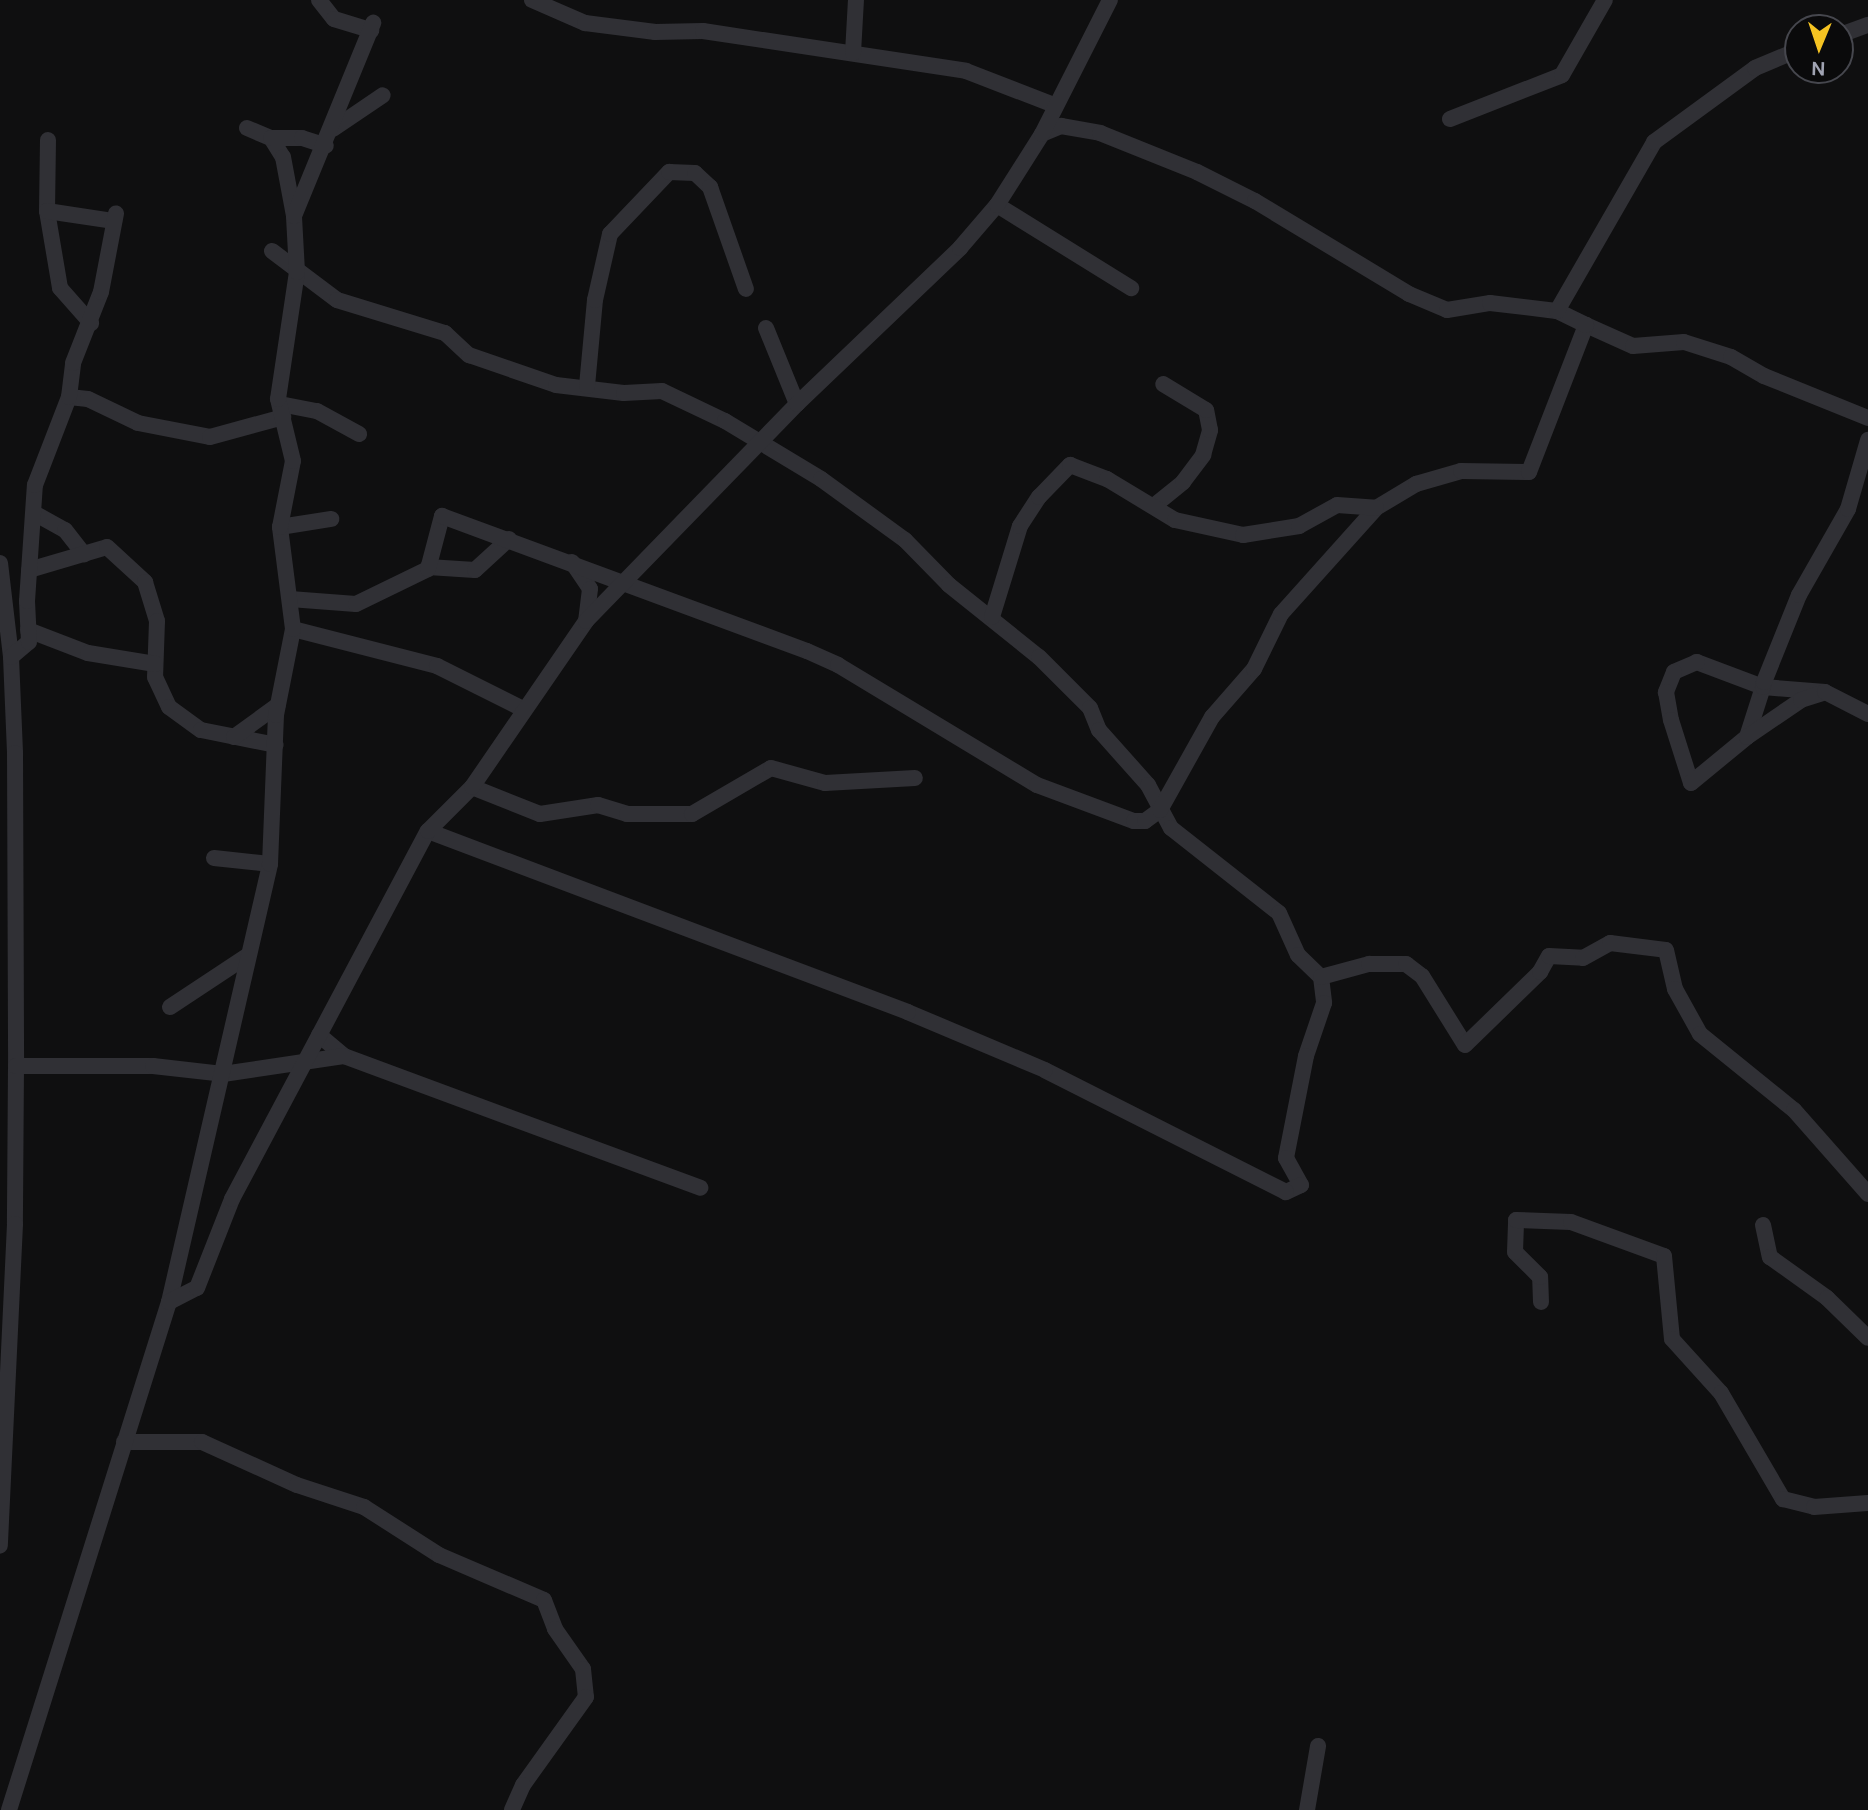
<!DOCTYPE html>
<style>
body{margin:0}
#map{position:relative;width:1868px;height:1810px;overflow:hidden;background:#0f0f10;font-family:"DM Sans",sans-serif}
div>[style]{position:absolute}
.street>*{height:16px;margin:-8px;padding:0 8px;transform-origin:8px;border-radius:8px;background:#303035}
span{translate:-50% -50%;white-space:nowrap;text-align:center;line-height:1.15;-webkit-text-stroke:5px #0a0a0b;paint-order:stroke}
.north{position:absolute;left:1784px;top:14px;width:70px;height:70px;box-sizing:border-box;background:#0a0a0b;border:2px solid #46474e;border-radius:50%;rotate:182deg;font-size:19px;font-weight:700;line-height:28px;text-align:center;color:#a0a3b2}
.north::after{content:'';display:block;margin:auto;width:24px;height:32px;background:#f5c322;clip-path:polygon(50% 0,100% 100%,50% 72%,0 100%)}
</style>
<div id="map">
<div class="street">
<i style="left:319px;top:0;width:24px;rotate:52deg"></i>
<i style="left:334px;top:19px;width:39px;rotate:17deg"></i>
<i style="left:532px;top:0;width:58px;rotate:23.5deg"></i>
<i style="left:585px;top:23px;width:71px;rotate:7.3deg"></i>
<i style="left:655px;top:32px;width:48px;rotate:-1.2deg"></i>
<i style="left:703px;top:31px;width:266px;rotate:8.6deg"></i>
<i style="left:966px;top:71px;width:94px;rotate:21.1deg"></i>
<i style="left:1840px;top:35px;width:30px;rotate:-20deg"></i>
<i style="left:853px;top:53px;width:53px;rotate:-86.8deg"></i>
<i style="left:1450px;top:119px;width:120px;rotate:-21.4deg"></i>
<i style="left:1562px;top:75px;width:86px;rotate:-60.2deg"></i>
<i style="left:247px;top:128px;width:26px;rotate:23deg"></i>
<i style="left:271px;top:138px;width:22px;rotate:58deg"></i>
<i style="left:283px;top:157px;width:60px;rotate:79.4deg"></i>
<i style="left:333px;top:129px;width:60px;rotate:-34.2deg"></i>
<i style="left:1042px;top:134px;width:21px;rotate:-23deg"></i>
<i style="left:1061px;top:126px;width:40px;rotate:10deg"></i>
<i style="left:1100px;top:133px;width:105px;rotate:21.9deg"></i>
<i style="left:1197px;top:172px;width:65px;rotate:26.6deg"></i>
<i style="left:1255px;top:201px;width:180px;rotate:31.1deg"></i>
<i style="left:1409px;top:294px;width:41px;rotate:22.8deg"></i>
<i style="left:1447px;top:310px;width:44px;rotate:-9.2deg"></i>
<i style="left:1490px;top:303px;width:67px;rotate:6.8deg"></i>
<i style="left:271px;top:138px;width:31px"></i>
<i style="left:302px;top:138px;width:25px;rotate:18deg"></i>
<i style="left:48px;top:140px;width:71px;rotate:90.8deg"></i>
<i style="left:47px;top:211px;width:78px;rotate:80.4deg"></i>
<i style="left:60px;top:288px;width:47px;rotate:48.5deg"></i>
<i style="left:997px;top:205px;width:158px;rotate:31.8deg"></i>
<i style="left:47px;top:211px;width:68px;rotate:8.5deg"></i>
<i style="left:272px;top:251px;width:81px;rotate:37deg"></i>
<i style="left:337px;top:300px;width:113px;rotate:17deg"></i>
<i style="left:445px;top:333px;width:33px;rotate:43deg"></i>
<i style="left:469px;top:355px;width:92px;rotate:19deg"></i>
<i style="left:556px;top:385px;width:68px;rotate:6.7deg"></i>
<i style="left:624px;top:393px;width:38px;rotate:-3deg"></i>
<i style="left:662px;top:391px;width:70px;rotate:25.5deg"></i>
<i style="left:725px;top:421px;width:112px;rotate:31.1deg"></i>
<i style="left:821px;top:479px;width:104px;rotate:36deg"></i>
<i style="left:905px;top:540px;width:63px;rotate:45.6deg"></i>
<i style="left:949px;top:585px;width:115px;rotate:38.7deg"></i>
<i style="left:1039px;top:657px;width:72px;rotate:45deg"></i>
<i style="left:1090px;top:708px;width:24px;rotate:68deg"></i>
<i style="left:1099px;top:730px;width:74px;rotate:48.3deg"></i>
<i style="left:1148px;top:785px;width:49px;rotate:61.9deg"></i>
<i style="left:1171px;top:828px;width:137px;rotate:38.2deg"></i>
<i style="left:1279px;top:913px;width:46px;rotate:65.7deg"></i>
<i style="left:1298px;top:955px;width:32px;rotate:44deg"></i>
<i style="left:1321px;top:977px;width:26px;rotate:83deg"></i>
<i style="left:1324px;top:1003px;width:56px;rotate:108.8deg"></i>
<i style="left:1306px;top:1056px;width:104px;rotate:101.1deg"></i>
<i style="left:1286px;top:1158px;width:31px;rotate:61deg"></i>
<i style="left:1301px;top:1185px;width:17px;rotate:155deg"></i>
<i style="left:1286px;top:1192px;width:270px;rotate:-153.2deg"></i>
<i style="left:1045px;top:1070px;width:149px;rotate:-157.1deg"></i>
<i style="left:908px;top:1012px;width:513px;rotate:-159.34deg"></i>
<i style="left:1586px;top:325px;width:51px;rotate:24.1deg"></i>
<i style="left:1633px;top:346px;width:51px;rotate:-4.5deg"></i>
<i style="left:1684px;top:342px;width:49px;rotate:17.7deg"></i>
<i style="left:1731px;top:357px;width:38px;rotate:30deg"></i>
<i style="left:1764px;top:376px;width:112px;rotate:22deg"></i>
<i style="left:766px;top:328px;width:82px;rotate:67.8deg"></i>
<i style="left:587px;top:386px;width:86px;rotate:-84.7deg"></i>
<i style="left:595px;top:300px;width:68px;rotate:-77.2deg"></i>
<i style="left:610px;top:234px;width:86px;rotate:-46.4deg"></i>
<i style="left:669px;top:172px;width:26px;rotate:2deg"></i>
<i style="left:695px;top:173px;width:21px;rotate:43deg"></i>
<i style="left:710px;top:187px;width:108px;rotate:70.6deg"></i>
<i style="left:69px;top:397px;width:19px;rotate:6deg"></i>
<i style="left:88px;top:399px;width:55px;rotate:25.6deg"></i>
<i style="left:138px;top:423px;width:73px;rotate:11deg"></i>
<i style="left:210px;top:437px;width:76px;rotate:-15.3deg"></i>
<i style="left:280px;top:404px;width:38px;rotate:11deg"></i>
<i style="left:317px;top:411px;width:48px;rotate:28.7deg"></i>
<i style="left:1155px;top:505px;width:36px;rotate:-39deg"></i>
<i style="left:1183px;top:482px;width:34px;rotate:-53deg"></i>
<i style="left:1203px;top:455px;width:26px;rotate:-74deg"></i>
<i style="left:1210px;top:430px;width:20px;rotate:-101deg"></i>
<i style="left:1206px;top:410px;width:50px;rotate:-148.8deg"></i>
<i style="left:34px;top:513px;width:35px;rotate:29deg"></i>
<i style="left:65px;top:530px;width:31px;rotate:52deg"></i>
<i style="left:280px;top:527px;width:52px;rotate:-8.9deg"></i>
<i style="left:572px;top:562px;width:32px;rotate:56deg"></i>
<i style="left:590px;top:589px;width:32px;rotate:97deg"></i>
<i style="left:0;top:563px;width:95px;rotate:83.3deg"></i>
<i style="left:11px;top:657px;width:96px;rotate:87.6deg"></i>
<i style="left:15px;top:753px;width:313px;rotate:89.8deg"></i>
<i style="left:16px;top:1066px;width:158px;rotate:90.4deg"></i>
<i style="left:15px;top:1224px;width:322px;rotate:92.7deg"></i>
<i style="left:428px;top:567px;width:47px;rotate:3.7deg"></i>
<i style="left:475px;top:570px;width:46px;rotate:-42.4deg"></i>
<i style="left:29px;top:570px;width:81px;rotate:-16.4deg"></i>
<i style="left:107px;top:547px;width:52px;rotate:42.6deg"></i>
<i style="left:145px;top:582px;width:41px;rotate:72.9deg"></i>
<i style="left:157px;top:621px;width:56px;rotate:92deg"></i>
<i style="left:155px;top:677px;width:33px;rotate:65deg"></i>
<i style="left:169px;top:707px;width:39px;rotate:36deg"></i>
<i style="left:201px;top:730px;width:76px;rotate:11.3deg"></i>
<i style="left:290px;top:599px;width:66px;rotate:4.3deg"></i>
<i style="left:356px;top:604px;width:80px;rotate:-25.9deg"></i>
<i style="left:428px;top:569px;width:55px;rotate:-75.2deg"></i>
<i style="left:442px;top:516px;width:389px;rotate:20.3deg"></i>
<i style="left:807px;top:651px;width:34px;rotate:24deg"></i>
<i style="left:838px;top:665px;width:232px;rotate:31.1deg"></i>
<i style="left:1037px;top:785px;width:103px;rotate:20.4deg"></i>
<i style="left:1134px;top:821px;width:11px"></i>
<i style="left:1145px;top:821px;width:19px;rotate:-36deg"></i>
<i style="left:1160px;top:810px;width:107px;rotate:-60.8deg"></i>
<i style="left:1212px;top:717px;width:64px;rotate:-48.8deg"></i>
<i style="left:1254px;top:669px;width:61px;rotate:-63.9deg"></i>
<i style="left:1281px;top:614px;width:142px;rotate:-48.1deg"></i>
<i style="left:1376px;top:508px;width:47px;rotate:-31deg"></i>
<i style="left:1416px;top:484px;width:47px;rotate:-16.1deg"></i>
<i style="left:1461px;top:471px;width:68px;rotate:0.8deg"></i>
<i style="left:1529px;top:472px;width:158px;rotate:-68.8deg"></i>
<i style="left:1586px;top:325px;width:32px;rotate:-154deg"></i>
<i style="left:1557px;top:311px;width:195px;rotate:-60.1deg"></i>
<i style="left:1654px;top:142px;width:125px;rotate:-36.2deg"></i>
<i style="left:1755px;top:68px;width:47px;rotate:-22.7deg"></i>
<i style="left:992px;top:617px;width:95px;rotate:-72.9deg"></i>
<i style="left:1020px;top:526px;width:35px;rotate:-57deg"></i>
<i style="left:1039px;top:497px;width:45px;rotate:-45.9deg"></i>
<i style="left:1070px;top:465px;width:40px;rotate:21deg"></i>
<i style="left:1107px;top:479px;width:79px;rotate:31.1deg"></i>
<i style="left:1175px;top:520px;width:70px;rotate:12.4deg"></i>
<i style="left:1243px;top:535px;width:57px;rotate:-9.1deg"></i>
<i style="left:1299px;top:526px;width:43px;rotate:-28.9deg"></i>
<i style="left:1337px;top:505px;width:39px;rotate:4deg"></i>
<i style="left:293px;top:629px;width:149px;rotate:14.4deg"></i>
<i style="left:437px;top:666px;width:96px;rotate:26.6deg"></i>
<i style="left:28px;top:630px;width:64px;rotate:21deg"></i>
<i style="left:88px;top:653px;width:68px;rotate:9.3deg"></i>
<i style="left:11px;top:657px;width:23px;rotate:-40deg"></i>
<i style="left:29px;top:642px;width:41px;rotate:-92.8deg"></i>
<i style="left:27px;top:601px;width:116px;rotate:-86.1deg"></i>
<i style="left:35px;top:485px;width:94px;rotate:-68.9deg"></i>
<i style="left:69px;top:397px;width:34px;rotate:-83deg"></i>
<i style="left:73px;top:363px;width:76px;rotate:-68.5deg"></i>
<i style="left:101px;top:292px;width:80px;rotate:-79.2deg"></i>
<i style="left:1825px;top:692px;width:62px;rotate:-175.4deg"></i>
<i style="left:1763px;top:687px;width:71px;rotate:-159.3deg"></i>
<i style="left:1697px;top:662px;width:25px;rotate:157deg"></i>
<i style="left:1674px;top:672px;width:22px;rotate:112deg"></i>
<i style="left:1666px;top:692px;width:28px;rotate:80deg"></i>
<i style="left:1671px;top:720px;width:66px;rotate:72.4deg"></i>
<i style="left:1691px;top:783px;width:72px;rotate:-39.4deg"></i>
<i style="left:1747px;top:737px;width:52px;rotate:-72.3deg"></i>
<i style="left:1763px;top:687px;width:5px;rotate:-79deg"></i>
<i style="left:1764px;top:682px;width:94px;rotate:-68.1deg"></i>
<i style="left:1799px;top:595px;width:99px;rotate:-60.3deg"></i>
<i style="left:1848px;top:509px;width:72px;rotate:-73.8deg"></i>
<i style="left:234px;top:737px;width:54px;rotate:-36deg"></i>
<i style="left:1747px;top:737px;width:65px;rotate:-34.4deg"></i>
<i style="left:1801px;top:700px;width:25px;rotate:-18deg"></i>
<i style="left:1825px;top:692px;width:48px;rotate:27.1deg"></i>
<i style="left:472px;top:787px;width:73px;rotate:21.7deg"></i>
<i style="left:540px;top:814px;width:59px;rotate:-8.8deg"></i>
<i style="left:598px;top:805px;width:30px;rotate:17deg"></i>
<i style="left:627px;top:814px;width:65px"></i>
<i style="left:692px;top:814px;width:91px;rotate:-30.2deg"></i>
<i style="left:771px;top:768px;width:56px;rotate:15.5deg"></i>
<i style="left:825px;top:783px;width:90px;rotate:-3.2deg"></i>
<i style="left:214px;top:858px;width:56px;rotate:6.1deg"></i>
<i style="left:1321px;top:977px;width:50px;rotate:-15.2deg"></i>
<i style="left:1369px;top:964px;width:37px"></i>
<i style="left:1406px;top:964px;width:20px;rotate:37deg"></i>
<i style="left:1422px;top:976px;width:81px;rotate:58.1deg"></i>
<i style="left:1465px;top:1045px;width:105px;rotate:-44.2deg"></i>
<i style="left:1540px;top:972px;width:18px;rotate:-61deg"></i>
<i style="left:1549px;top:956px;width:34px;rotate:3deg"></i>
<i style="left:1583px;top:958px;width:31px;rotate:-29deg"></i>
<i style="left:1610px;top:943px;width:56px;rotate:7.1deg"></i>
<i style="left:1666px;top:950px;width:40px;rotate:77deg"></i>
<i style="left:1675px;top:989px;width:51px;rotate:60.9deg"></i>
<i style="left:1700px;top:1034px;width:121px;rotate:39deg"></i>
<i style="left:1794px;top:1110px;width:112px;rotate:48.6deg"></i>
<i style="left:170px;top:1007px;width:92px;rotate:-33.5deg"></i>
<i style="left:319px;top:1035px;width:33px;rotate:40deg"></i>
<i style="left:344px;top:1056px;width:380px;rotate:20.3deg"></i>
<i style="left:16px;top:1066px;width:137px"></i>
<i style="left:153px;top:1066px;width:70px;rotate:6.5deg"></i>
<i style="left:223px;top:1074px;width:122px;rotate:-8.5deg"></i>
<i style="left:1763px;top:1225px;width:33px;rotate:78deg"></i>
<i style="left:1770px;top:1257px;width:70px;rotate:35.7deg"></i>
<i style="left:1827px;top:1298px;width:57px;rotate:44.3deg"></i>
<i style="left:169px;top:1302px;width:449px;rotate:-77deg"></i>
<i style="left:270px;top:864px;width:149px;rotate:-87.7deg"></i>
<i style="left:276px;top:715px;width:88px;rotate:-78.8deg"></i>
<i style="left:293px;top:629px;width:103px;rotate:-97.3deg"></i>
<i style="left:280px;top:527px;width:67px;rotate:-78.9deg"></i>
<i style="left:293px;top:461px;width:64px;rotate:-103.6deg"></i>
<i style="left:278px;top:399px;width:128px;rotate:-81.5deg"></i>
<i style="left:297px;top:272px;width:56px;rotate:-93.1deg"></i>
<i style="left:294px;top:216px;width:209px;rotate:-67.7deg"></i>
<i style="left:1541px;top:1302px;width:25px;rotate:-92deg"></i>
<i style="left:1540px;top:1277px;width:35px;rotate:-135deg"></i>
<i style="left:1515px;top:1252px;width:32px;rotate:-88deg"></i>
<i style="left:1516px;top:1220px;width:55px;rotate:2.1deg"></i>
<i style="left:1571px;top:1222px;width:99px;rotate:20.1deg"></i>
<i style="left:1664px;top:1256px;width:83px;rotate:84.5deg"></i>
<i style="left:1672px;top:1339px;width:73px;rotate:47.8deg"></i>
<i style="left:1721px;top:1393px;width:123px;rotate:59.7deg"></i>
<i style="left:1783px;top:1499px;width:32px;rotate:14deg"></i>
<i style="left:1814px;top:1507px;width:54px;rotate:-4.2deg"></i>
<i style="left:124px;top:1442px;width:78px"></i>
<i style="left:202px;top:1442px;width:104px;rotate:24.4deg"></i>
<i style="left:297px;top:1485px;width:71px;rotate:18.2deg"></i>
<i style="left:364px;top:1507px;width:89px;rotate:32.6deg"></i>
<i style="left:439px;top:1555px;width:114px;rotate:23.2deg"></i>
<i style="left:544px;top:1600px;width:31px;rotate:69deg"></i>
<i style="left:555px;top:1629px;width:49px;rotate:55deg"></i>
<i style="left:583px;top:1669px;width:28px;rotate:84deg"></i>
<i style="left:586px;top:1697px;width:108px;rotate:125.6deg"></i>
<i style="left:523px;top:1785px;width:27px;rotate:114deg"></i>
<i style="left:9px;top:1810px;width:533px;rotate:-72.52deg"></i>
<i style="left:169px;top:1302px;width:31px;rotate:-27deg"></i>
<i style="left:197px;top:1288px;width:96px;rotate:-68.5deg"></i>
<i style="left:232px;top:1199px;width:417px;rotate:-62deg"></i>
<i style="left:428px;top:831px;width:62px;rotate:-45deg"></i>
<i style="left:472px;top:787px;width:201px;rotate:-55.5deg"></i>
<i style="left:586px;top:621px;width:303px;rotate:-45.8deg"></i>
<i style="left:797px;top:404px;width:226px;rotate:-43.7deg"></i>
<i style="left:960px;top:248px;width:57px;rotate:-49.3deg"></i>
<i style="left:997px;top:205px;width:84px;rotate:-57.6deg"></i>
<i style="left:1042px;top:134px;width:150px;rotate:-63.1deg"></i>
<i style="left:1307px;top:1810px;width:65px;rotate:-80.2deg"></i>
</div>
<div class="north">N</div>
</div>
